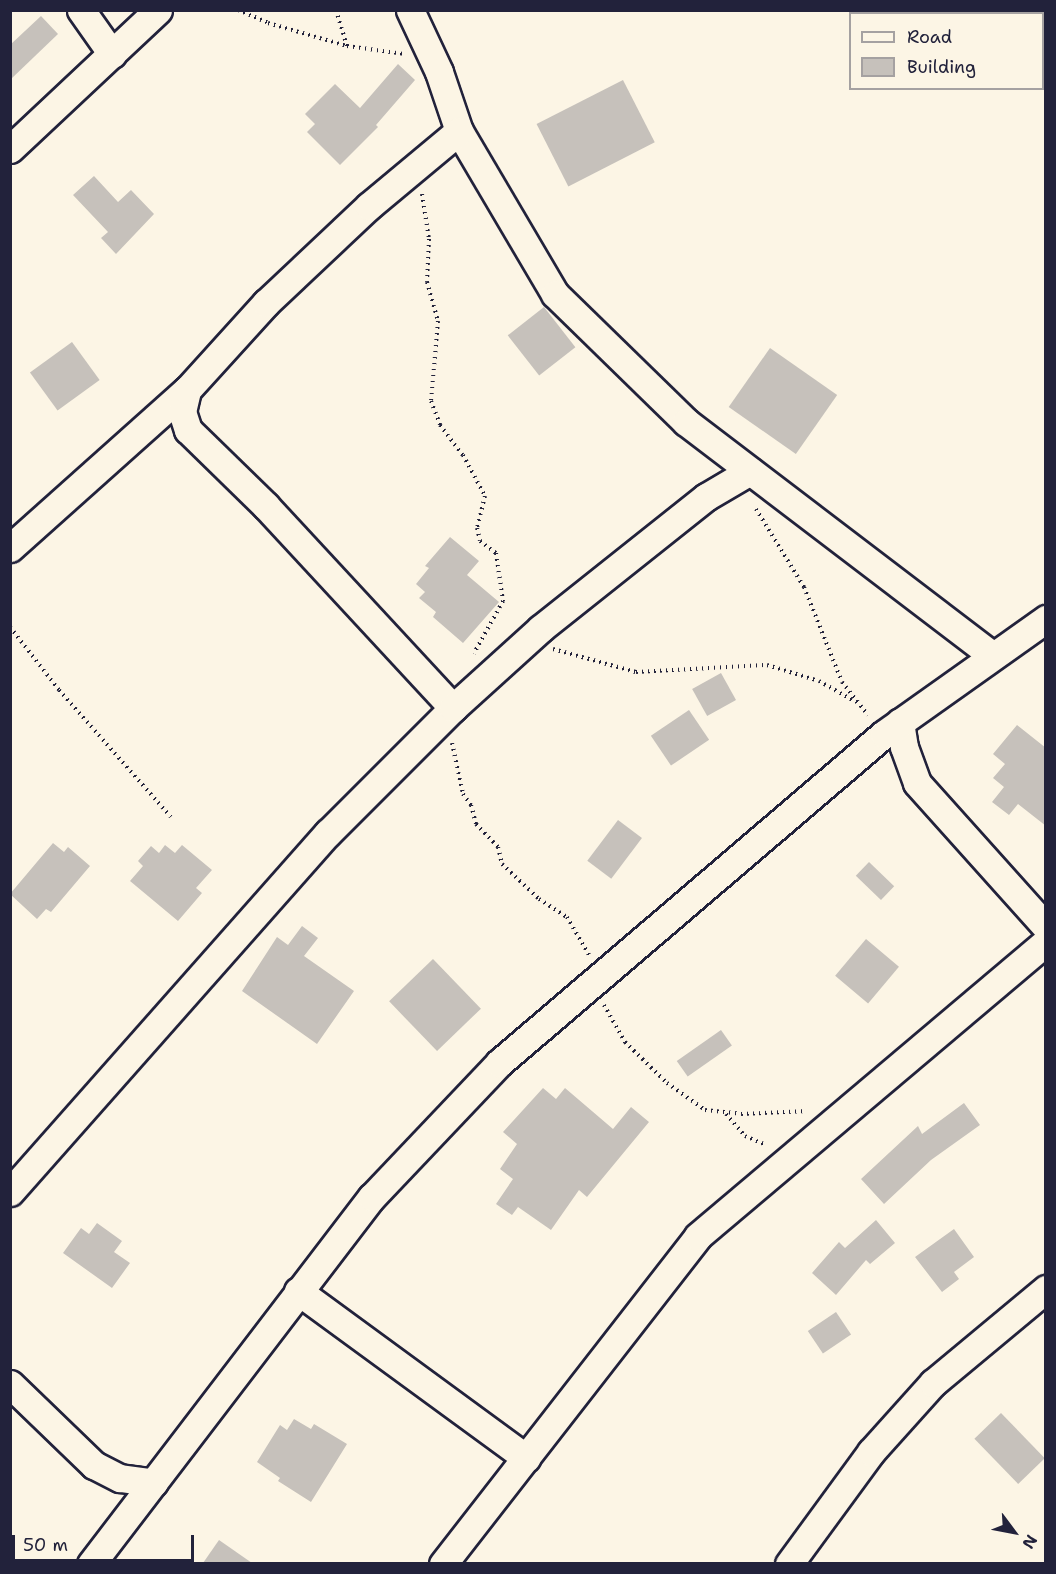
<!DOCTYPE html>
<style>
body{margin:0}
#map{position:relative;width:1056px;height:1574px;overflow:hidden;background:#fcf5e5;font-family:"Shantell Sans",sans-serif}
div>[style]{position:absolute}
.building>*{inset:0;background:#c6c1bb;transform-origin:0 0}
.path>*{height:4px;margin-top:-2px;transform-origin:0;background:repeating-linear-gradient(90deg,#22223b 0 1.5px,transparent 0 6px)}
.roads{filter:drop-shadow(2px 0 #22223b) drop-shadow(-2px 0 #22223b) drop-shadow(0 2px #22223b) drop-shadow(0 -2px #22223b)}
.street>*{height:27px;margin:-13.5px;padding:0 13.5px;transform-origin:13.5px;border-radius:13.5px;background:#fcf5e5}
span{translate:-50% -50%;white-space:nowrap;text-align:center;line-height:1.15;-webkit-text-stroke:6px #fcf5e5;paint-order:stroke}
.frame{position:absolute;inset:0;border:12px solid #22223b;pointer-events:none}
.legend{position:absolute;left:849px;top:12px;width:195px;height:78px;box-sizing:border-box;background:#fcf5e5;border:2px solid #a5a1a1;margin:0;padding:8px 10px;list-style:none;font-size:18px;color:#22223b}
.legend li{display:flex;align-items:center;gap:12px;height:30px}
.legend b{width:30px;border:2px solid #a5a1a1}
.north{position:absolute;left:984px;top:1502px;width:60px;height:60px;-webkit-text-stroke:4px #fcf5e5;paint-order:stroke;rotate:122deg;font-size:16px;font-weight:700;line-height:24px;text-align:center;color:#22223b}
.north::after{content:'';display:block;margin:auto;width:21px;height:27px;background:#22223b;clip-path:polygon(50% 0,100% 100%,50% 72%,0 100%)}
.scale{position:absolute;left:12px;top:1535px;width:182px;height:27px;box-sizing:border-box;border:3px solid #22223b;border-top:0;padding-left:8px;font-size:18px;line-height:21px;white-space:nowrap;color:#22223b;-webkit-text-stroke:4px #fcf5e5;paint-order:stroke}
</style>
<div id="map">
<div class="building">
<i style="clip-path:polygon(41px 16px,58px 34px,10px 80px,10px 45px)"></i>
<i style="clip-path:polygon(398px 64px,415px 80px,376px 125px,378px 127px,340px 165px,307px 132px,315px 124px,305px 114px,335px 84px,360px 108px)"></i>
<i style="left:623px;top:80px;width:70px;height:97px;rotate:63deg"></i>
<i style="clip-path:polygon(94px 176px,118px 202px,131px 190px,154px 214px,116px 254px,101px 238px,108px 232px,73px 195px)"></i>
<i style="left:544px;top:307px;width:51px;height:46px;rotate:52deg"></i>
<i style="left:72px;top:342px;width:47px;height:52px;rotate:54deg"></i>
<i style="left:770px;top:348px;width:82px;height:72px;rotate:35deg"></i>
<i style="clip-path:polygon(450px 537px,479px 561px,467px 575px,499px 602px,463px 643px,433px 617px,436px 612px,419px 598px,425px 592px,416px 584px,429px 568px,425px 566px)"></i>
<i style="left:721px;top:673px;width:31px;height:33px;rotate:61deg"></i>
<i style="left:689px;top:710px;width:36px;height:46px;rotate:56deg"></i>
<i style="clip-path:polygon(1017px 725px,1046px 748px,1046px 826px,1018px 804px,1009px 815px,992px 802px,1004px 787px,993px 778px,1005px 764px,993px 754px)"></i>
<i style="left:618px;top:820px;width:30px;height:51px;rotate:37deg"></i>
<i style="clip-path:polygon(53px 843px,64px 852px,68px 847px,90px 866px,51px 912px,46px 909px,37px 919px,10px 894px)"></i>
<i style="clip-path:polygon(165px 845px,175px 853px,182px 845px,212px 870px,196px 888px,202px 893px,178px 921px,130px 881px,143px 866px,138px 861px,151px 846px,159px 853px)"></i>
<i style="left:869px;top:862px;width:35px;height:19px;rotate:44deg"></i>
<i style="clip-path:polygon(302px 926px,318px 938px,304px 956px,354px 991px,317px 1044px,242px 991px,277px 937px,288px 945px)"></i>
<i style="left:866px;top:939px;width:43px;height:48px;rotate:40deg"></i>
<i style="left:433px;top:959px;width:69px;height:61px;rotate:46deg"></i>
<i style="left:721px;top:1030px;width:19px;height:54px;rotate:55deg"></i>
<i style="clip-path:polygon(543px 1088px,556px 1099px,565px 1088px,613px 1129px,631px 1107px,649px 1122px,587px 1197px,579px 1190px,551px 1230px,518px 1207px,512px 1215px,496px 1204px,513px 1179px,500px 1169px,517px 1144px,503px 1132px)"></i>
<i style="clip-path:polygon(964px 1103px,980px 1125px,931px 1160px,884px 1204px,861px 1179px,918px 1126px,922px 1134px)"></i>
<i style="clip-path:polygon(876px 1220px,895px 1243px,870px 1264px,866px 1260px,836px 1295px,812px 1273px,839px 1242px,845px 1248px)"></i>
<i style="clip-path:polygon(97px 1223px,122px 1241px,114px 1252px,130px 1263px,112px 1288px,63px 1253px,81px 1228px,89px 1234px)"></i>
<i style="clip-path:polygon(954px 1229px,974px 1257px,954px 1272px,959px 1279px,942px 1292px,915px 1257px)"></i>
<i style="left:836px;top:1312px;width:27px;height:34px;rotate:56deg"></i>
<i style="left:1001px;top:1413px;width:63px;height:37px;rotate:46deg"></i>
<i style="clip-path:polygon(294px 1419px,311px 1429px,314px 1424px,347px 1444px,311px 1502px,278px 1481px,280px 1478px,257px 1462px,280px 1425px,287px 1430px)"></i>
<i style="clip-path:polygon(219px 1540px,252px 1563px,203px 1563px)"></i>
</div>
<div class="path">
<i style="left:238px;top:10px;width:33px;rotate:23deg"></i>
<i style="left:268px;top:23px;width:82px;rotate:16.2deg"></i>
<i style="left:347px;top:46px;width:59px;rotate:7.9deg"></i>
<i style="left:336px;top:10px;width:38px;rotate:73deg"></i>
<i style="left:422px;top:194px;width:46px;rotate:81.2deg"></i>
<i style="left:429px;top:239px;width:43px;rotate:92.7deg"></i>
<i style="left:427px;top:282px;width:41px;rotate:74.2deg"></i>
<i style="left:438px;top:321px;width:80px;rotate:95deg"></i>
<i style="left:431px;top:401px;width:26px;rotate:69deg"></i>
<i style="left:440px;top:425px;width:38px;rotate:53deg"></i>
<i style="left:463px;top:455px;width:47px;rotate:61.8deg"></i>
<i style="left:485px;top:496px;width:33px;rotate:104deg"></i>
<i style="left:477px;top:528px;width:13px;rotate:77deg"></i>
<i style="left:480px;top:541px;width:20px;rotate:37deg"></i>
<i style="left:496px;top:553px;width:49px;rotate:81.7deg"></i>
<i style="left:503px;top:601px;width:60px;rotate:119.1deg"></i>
<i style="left:756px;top:509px;width:92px;rotate:58.4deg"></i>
<i style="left:804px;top:587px;width:102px;rotate:68.2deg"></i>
<i style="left:842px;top:682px;width:42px;rotate:51.8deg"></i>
<i style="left:10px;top:627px;width:80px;rotate:52.1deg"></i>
<i style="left:59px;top:690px;width:169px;rotate:48.6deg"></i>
<i style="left:553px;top:649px;width:86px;rotate:15.5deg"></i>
<i style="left:636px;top:672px;width:131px;rotate:-3.1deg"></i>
<i style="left:767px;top:665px;width:54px;rotate:17.1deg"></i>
<i style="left:819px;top:681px;width:43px;rotate:29.6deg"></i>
<i style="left:452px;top:743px;width:52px;rotate:77.8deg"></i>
<i style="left:463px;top:794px;width:14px;rotate:54deg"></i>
<i style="left:471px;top:805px;width:20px;rotate:75deg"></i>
<i style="left:476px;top:824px;width:32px;rotate:46deg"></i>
<i style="left:498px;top:847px;width:17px;rotate:77deg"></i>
<i style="left:502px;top:864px;width:51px;rotate:43.4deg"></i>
<i style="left:539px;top:899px;width:33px;rotate:33deg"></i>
<i style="left:567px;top:917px;width:44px;rotate:59.9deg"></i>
<i style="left:604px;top:1005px;width:43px;rotate:60.4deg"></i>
<i style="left:625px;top:1042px;width:59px;rotate:44.3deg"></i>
<i style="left:667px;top:1083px;width:47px;rotate:35.4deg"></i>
<i style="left:705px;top:1110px;width:36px;rotate:6deg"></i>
<i style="left:741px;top:1114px;width:66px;rotate:-2.6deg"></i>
<i style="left:726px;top:1114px;width:29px;rotate:49deg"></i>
<i style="left:745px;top:1136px;width:23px;rotate:23deg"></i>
</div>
<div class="roads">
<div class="street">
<i style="left:81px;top:10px;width:54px;rotate:54.8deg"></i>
<i style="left:410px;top:10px;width:68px;rotate:64.9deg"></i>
<i style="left:439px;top:72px;width:62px;rotate:71.3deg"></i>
<i style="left:459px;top:131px;width:189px;rotate:59.5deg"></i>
<i style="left:555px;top:294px;width:183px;rotate:44.3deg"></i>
<i style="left:686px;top:422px;width:382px;rotate:37.3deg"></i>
<i style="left:1041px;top:10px;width:8px;rotate:50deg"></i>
<i style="left:10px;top:149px;width:203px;rotate:-43.2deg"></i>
<i style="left:10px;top:548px;width:237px;rotate:-41.8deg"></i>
<i style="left:453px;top:708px;width:275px;rotate:-132.8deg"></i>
<i style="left:266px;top:506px;width:109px;rotate:-135.7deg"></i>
<i style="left:188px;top:430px;width:19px;rotate:-108deg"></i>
<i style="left:182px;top:412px;width:23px;rotate:-77deg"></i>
<i style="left:187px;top:390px;width:118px;rotate:-47.8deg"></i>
<i style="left:266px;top:303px;width:141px;rotate:-43.3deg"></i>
<i style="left:369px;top:206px;width:117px;rotate:-39.8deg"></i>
<i style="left:900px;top:722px;width:25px;rotate:81deg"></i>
<i style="left:904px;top:747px;width:38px;rotate:70deg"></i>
<i style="left:917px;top:783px;width:193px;rotate:48.1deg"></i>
<i style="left:10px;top:1192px;width:480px;rotate:-48.5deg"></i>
<i style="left:328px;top:833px;width:177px;rotate:-45deg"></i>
<i style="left:453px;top:708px;width:118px;rotate:-42.2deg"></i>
<i style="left:540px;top:629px;width:212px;rotate:-38.5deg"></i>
<i style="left:706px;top:497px;width:51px;rotate:-30.6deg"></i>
<i style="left:298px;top:1291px;width:283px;rotate:36.2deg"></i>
<i style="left:10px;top:1384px;width:117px;rotate:44deg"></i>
<i style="left:94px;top:1465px;width:29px;rotate:27deg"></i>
<i style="left:120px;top:1478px;width:34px;rotate:8deg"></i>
<i style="left:91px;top:1564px;width:462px;rotate:-52.6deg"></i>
<i style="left:372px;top:1197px;width:185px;rotate:-46.5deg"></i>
<i style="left:499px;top:1063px;width:506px;rotate:-40.52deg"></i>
<i style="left:884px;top:734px;width:199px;rotate:-35.4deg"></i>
<i style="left:443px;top:1564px;width:415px;rotate:-52.1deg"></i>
<i style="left:698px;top:1236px;width:456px;rotate:-40.2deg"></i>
<i style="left:789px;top:1564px;width:139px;rotate:-53.8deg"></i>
<i style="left:871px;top:1452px;width:93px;rotate:-48.1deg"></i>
<i style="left:933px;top:1383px;width:147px;rotate:-39.8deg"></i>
</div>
</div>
<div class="frame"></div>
<ul class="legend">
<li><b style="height:8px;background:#fcf5e5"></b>Road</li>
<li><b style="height:16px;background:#c6c1bb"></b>Building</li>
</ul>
<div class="north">N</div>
<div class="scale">50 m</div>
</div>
